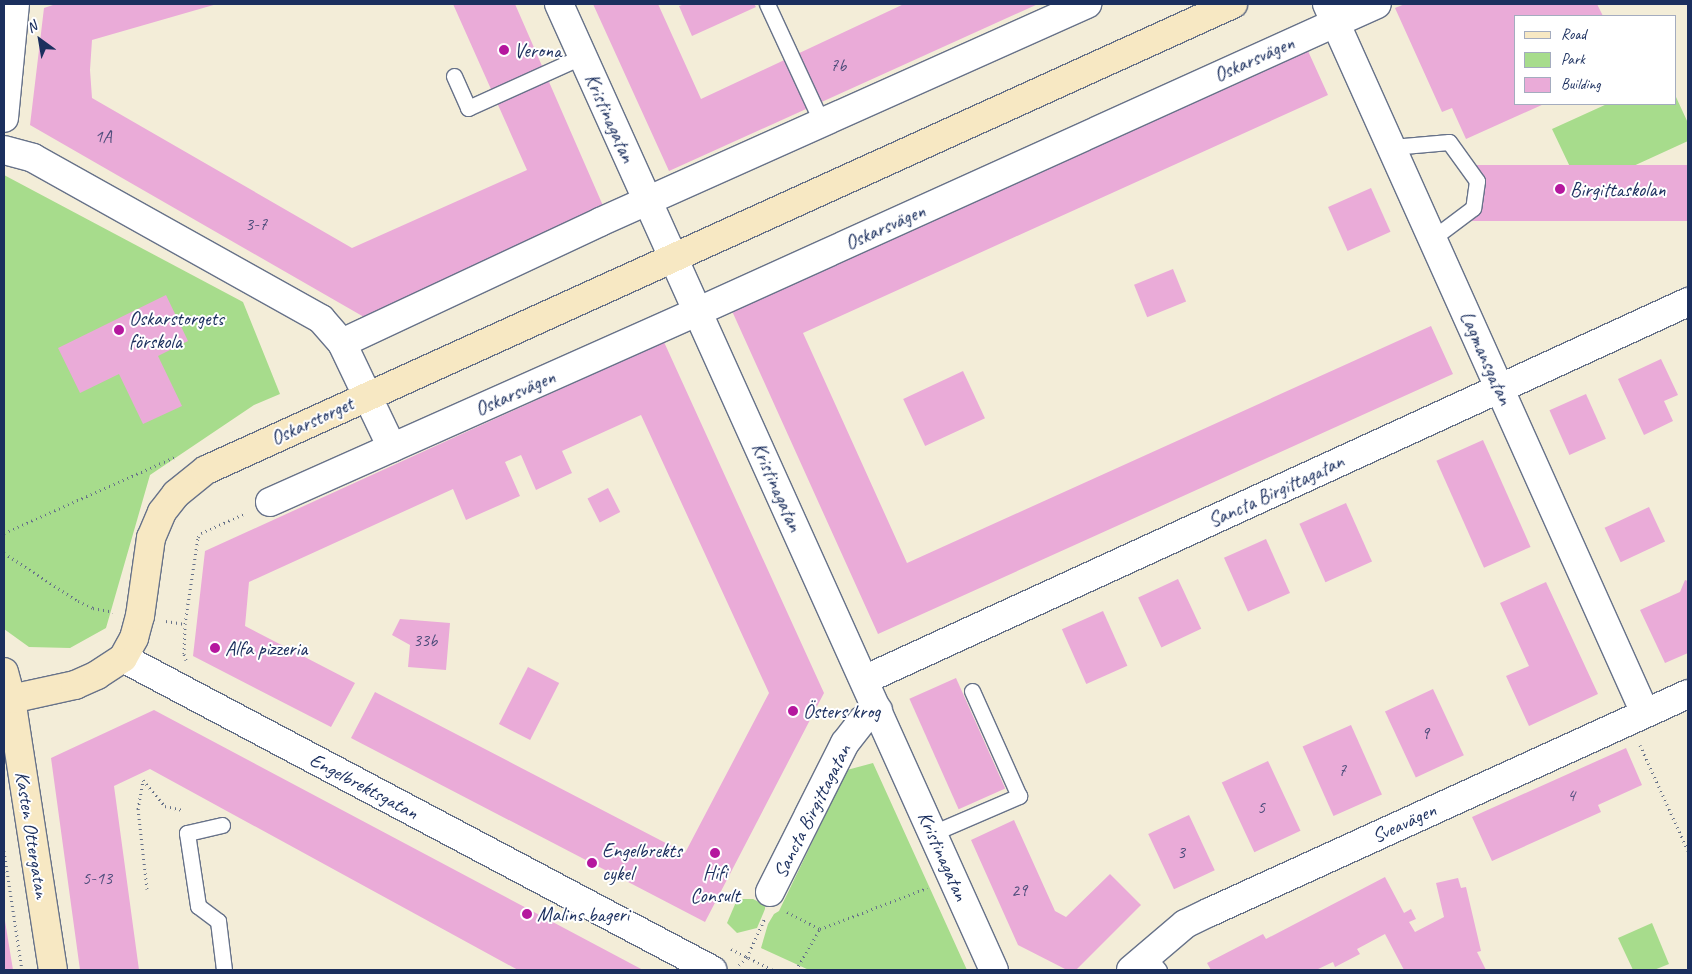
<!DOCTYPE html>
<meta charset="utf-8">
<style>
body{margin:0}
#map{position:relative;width:1692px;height:974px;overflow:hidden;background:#f3edd8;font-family:Caveat,sans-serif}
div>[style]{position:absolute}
.green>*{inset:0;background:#a7dc8c}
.building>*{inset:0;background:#eaabd8;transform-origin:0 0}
.path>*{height:3px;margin-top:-1.5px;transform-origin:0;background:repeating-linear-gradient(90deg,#677289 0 1px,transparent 0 5px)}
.roads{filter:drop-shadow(1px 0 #677289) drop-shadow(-1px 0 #677289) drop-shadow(0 1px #677289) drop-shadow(0 -1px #677289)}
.lane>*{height:15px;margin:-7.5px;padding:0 7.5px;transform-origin:7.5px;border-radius:7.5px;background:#fff}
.street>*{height:28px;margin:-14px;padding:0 14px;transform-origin:14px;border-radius:14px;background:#fff}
.secondary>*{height:28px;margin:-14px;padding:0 14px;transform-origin:14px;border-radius:14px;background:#f7e8c3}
.dots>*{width:14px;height:14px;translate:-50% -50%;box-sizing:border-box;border:2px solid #fff;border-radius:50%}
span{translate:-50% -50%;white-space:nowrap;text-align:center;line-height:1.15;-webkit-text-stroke:4px #fff;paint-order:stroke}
.number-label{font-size:18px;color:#4f4e7c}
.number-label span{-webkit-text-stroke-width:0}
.poi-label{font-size:20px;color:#1b2f5e}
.left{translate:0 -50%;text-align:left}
.street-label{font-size:20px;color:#1b2f5e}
.frame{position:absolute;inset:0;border:5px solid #1b2f5e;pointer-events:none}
.legend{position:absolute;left:1514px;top:15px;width:162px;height:90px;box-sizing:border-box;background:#fff;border:1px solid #a4acbf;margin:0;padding:6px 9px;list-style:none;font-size:15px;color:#1b2f5e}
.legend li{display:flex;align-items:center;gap:10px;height:25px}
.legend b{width:25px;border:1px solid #a4acbf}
.north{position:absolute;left:15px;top:15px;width:50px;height:50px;-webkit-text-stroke:4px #fff;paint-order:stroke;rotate:328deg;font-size:14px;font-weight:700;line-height:20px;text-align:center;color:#1b2f5e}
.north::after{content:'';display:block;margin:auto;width:18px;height:22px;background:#1b2f5e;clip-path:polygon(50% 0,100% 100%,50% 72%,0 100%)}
</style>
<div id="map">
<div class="green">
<i style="clip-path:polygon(1676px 97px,1688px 123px,1688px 141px,1581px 190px,1552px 129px,1607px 104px,1676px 104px)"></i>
<i style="clip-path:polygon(4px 175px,243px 302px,280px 394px,254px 405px,150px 475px,106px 628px,70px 648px,29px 647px,4px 629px)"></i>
<i style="clip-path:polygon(873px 763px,967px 970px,809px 970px,761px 948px,768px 924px,774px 914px,779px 911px,847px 770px)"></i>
<i style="clip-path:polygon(741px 899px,753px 899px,765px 905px,765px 909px,757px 928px,737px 933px,727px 923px,736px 902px)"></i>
<i style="clip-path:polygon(1652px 923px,1669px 964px,1654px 970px,1633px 970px,1618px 938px)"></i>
</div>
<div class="building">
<i style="clip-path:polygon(56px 4px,217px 4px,92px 40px,90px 70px,92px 98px,352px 248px,527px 170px,453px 4px,515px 4px,604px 208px,364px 317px,30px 125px,44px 8px)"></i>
<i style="clip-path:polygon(593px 4px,658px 4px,701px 99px,904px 4px,1038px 4px,669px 171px)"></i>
<i style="clip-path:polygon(685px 4px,754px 4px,756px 7px,692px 36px,679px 6px)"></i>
<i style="clip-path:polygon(1405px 4px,1597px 4px,1603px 16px,1516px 16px,1516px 104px,1544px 104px,1466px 139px,1452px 108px,1442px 112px,1395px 8px)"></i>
<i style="clip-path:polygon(1308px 51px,1328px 95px,803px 333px,907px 563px,1431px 326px,1453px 374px,878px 634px,732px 311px)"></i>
<i style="left:1688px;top:165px;width:56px;height:219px;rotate:90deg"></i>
<i style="left:1371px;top:188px;width:48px;height:47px;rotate:66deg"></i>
<i style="left:1173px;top:269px;width:35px;height:42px;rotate:68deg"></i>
<i style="clip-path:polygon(166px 295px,188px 341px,158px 356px,182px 406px,143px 424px,119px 374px,80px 393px,58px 348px)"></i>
<i style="clip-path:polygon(664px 342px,824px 693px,705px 922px,351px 738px,375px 692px,685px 853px,769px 693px,641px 415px,562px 451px,572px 473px,536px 490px,521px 455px,505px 462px,520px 496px,466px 520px,453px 489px,249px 582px,245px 626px,355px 683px,331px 727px,193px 656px,205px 551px)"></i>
<i style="clip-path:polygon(1661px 359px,1678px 395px,1664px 401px,1673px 421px,1644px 435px,1618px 379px)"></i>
<i style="left:963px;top:371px;width:52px;height:66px;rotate:65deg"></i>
<i style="left:1586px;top:394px;width:49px;height:40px;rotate:66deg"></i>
<i style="left:1483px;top:440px;width:117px;height:51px;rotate:66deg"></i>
<i style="left:608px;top:488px;width:27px;height:23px;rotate:63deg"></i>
<i style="left:1346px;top:503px;width:64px;height:51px;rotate:66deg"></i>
<i style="left:1649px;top:507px;width:38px;height:49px;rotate:65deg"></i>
<i style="left:1266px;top:539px;width:59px;height:46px;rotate:66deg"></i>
<i style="left:1178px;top:579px;width:55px;height:44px;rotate:65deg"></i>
<i style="clip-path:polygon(1685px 580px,1688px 581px,1688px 653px,1665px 663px,1640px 610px,1680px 592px)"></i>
<i style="clip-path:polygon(1546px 582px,1598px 694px,1529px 726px,1506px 676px,1529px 666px,1500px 603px)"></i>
<i style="left:1103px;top:611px;width:60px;height:45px;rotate:66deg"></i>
<i style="clip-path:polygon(400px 619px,450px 623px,446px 670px,408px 667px,410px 645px,392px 635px)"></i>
<i style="left:528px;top:667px;width:35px;height:64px;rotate:27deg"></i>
<i style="left:956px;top:678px;width:121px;height:51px;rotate:66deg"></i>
<i style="left:1433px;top:689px;width:73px;height:53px;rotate:65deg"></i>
<i style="clip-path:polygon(154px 710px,643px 970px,518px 970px,150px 769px,114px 786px,139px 970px,80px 970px,51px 758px)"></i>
<i style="left:1351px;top:725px;width:76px;height:53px;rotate:66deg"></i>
<i style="clip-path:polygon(1626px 748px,1642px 785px,1598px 805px,1601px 812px,1492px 861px,1472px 817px)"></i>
<i style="left:1268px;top:761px;width:77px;height:51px;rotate:65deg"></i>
<i style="left:1189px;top:815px;width:61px;height:45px;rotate:65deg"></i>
<i style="clip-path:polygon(1014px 820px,1055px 911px,1066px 917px,1110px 874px,1141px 905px,1076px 970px,1067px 970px,1018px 945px,971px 840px)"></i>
<i style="clip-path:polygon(1385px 877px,1404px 913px,1411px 909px,1416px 919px,1409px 922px,1415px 932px,1444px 917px,1436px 883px,1458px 878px,1461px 888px,1466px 887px,1481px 951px,1477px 952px,1486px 970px,1404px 970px,1385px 934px,1357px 949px,1360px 954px,1335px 967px,1333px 962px,1316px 970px,1211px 970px,1207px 963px,1263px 934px,1266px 939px)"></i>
<i style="clip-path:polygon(4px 921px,5px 921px,13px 970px,4px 970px)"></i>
</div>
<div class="path">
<i style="left:4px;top:533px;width:187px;rotate:-24deg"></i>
<i style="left:4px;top:553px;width:88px;rotate:33deg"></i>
<i style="left:78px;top:601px;width:17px;rotate:25deg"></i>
<i style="left:93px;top:608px;width:20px;rotate:11deg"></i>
<i style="left:166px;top:621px;width:19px;rotate:9deg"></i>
<i style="left:186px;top:660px;width:6px;rotate:-108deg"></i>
<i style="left:184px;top:654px;width:30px;rotate:-88deg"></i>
<i style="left:185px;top:624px;width:88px;rotate:-81.5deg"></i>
<i style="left:198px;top:537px;width:5px;rotate:-53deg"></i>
<i style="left:201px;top:533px;width:49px;rotate:-24deg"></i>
<i style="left:1640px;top:745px;width:116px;rotate:65.6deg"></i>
<i style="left:4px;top:851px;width:120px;rotate:81.4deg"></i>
<i style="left:147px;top:889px;width:81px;rotate:-96.4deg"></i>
<i style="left:138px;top:809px;width:29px;rotate:-80deg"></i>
<i style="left:143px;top:780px;width:34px;rotate:50deg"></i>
<i style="left:165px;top:806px;width:18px;rotate:13deg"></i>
<i style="left:787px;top:912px;width:37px;rotate:27deg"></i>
<i style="left:731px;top:949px;width:47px;rotate:26.6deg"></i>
<i style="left:739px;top:965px;width:11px;rotate:-45deg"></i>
<i style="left:747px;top:957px;width:43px;rotate:-65.2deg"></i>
<i style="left:796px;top:970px;width:48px;rotate:-59.7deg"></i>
<i style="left:820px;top:929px;width:115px;rotate:-21deg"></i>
</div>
<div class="roads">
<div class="lane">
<i style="left:767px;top:4px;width:131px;rotate:65.2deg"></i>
<i style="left:454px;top:76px;width:35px;rotate:66deg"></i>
<i style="left:468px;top:108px;width:126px;rotate:-24.3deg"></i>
<i style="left:1392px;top:147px;width:57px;rotate:-5deg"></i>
<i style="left:1449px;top:142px;width:48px;rotate:54.3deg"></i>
<i style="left:1477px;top:181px;width:27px;rotate:98deg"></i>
<i style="left:1473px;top:208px;width:50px;rotate:143.1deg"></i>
<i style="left:222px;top:825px;width:36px;rotate:167deg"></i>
<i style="left:187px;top:833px;width:74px;rotate:81.4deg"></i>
<i style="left:198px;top:906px;width:25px;rotate:37deg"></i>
<i style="left:218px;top:921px;width:49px;rotate:83deg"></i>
<i style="left:933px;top:833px;width:94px;rotate:-23.3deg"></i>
<i style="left:1019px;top:796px;width:115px;rotate:-114.1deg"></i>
<i style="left:1147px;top:956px;width:18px;rotate:49deg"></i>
</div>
<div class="street">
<i style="left:559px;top:4px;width:1059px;rotate:65.76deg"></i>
<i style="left:1327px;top:4px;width:777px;rotate:65.84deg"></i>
<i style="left:4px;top:118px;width:115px;rotate:-84.5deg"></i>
<i style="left:4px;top:150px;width:30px;rotate:15deg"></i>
<i style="left:33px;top:158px;width:330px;rotate:29.2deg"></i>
<i style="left:321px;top:319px;width:32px;rotate:49deg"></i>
<i style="left:342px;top:343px;width:116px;rotate:64.5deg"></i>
<i style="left:342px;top:343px;width:285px;rotate:-25.1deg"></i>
<i style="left:600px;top:222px;width:534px;rotate:-24.12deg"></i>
<i style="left:270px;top:502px;width:470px;rotate:-24deg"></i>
<i style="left:699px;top:311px;width:744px;rotate:-24.36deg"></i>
<i style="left:123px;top:658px;width:667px;rotate:27.91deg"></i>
<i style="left:864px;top:680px;width:907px;rotate:-24.64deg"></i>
<i style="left:770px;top:892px;width:167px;rotate:-63.3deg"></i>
<i style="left:845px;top:743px;width:29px;rotate:-52deg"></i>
<i style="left:863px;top:720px;width:18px;rotate:-34deg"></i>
<i style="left:1131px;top:970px;width:71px;rotate:-40.4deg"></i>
<i style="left:1185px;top:924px;width:28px;rotate:-26deg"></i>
<i style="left:1210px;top:912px;width:525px;rotate:-24.52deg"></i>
</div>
<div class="secondary">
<i style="left:4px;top:672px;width:28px;rotate:75deg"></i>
<i style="left:11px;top:699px;width:274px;rotate:81.2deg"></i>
<i style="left:11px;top:699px;width:66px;rotate:-12.3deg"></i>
<i style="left:75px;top:685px;width:24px;rotate:-24deg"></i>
<i style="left:97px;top:675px;width:31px;rotate:-33deg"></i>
<i style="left:123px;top:658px;width:23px;rotate:-61deg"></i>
<i style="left:134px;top:638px;width:23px;rotate:-75deg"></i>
<i style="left:140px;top:616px;width:79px;rotate:-82deg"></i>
<i style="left:151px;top:538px;width:28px;rotate:-67deg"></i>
<i style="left:162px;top:512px;width:23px;rotate:-52deg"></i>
<i style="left:176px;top:494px;width:38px;rotate:-39deg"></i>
<i style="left:206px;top:470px;width:1128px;rotate:-24.41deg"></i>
</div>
</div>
<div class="dots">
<i style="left:504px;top:50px;background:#b5179e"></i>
<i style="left:1560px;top:189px;background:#b5179e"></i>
<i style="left:119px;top:330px;background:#b5179e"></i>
<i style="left:215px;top:648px;background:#b5179e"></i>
<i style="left:793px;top:711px;background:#b5179e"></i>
<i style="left:715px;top:853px;background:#b5179e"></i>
<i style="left:592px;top:863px;background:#b5179e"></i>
<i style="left:527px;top:914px;background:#b5179e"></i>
</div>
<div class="number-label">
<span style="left:838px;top:65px">7b</span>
<span style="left:103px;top:136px">1A</span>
<span style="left:256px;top:224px">3-7</span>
<span style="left:425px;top:640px">33b</span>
<span style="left:1425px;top:733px">9</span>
<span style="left:1342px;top:770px">7</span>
<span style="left:1571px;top:795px">4</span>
<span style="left:1261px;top:807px">5</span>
<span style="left:1181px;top:852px">3</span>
<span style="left:97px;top:878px">5-13</span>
<span style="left:1019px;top:890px">29</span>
</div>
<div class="poi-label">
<span class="left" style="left:514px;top:50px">Verona</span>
<span class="left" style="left:1570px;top:189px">Birgittaskolan</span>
<span class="left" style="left:129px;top:330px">Oskarstorgets<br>förskola</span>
<span class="left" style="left:225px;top:648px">Alfa pizzeria</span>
<span class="left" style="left:803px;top:711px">Östers krog</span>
<span class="left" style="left:602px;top:862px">Engelbrekts<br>cykel</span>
<span style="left:715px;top:884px">Hifi<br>Consult</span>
<span class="left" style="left:537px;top:914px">Malins bageri</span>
</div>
<div class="street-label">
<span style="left:1254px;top:59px;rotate:-24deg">Oskarsvägen</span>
<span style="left:610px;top:118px;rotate:66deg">Kristinagatan</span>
<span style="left:885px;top:227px;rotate:-24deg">Oskarsvägen</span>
<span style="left:1486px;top:358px;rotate:66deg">Lagmansgatan</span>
<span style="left:515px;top:393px;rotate:-24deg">Oskarsvägen</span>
<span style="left:312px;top:421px;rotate:-25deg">Oskarstorget</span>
<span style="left:777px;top:487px;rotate:66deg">Kristinagatan</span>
<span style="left:1276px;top:491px;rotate:-25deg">Sancta Birgittagatan</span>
<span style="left:364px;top:786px;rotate:28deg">Engelbrektsgatan</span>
<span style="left:812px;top:811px;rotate:-63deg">Sancta Birgittagatan</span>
<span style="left:1404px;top:823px;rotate:-25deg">Sveavägen</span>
<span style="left:32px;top:835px;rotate:81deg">Kasten Ottergatan</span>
<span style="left:943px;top:856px;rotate:66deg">Kristinagatan</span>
</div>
<div class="frame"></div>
<ul class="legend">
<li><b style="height:6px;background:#f7e8c3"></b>Road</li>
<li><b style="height:14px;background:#a7dc8c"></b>Park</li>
<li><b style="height:14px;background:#eaabd8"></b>Building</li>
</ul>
<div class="north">N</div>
</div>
